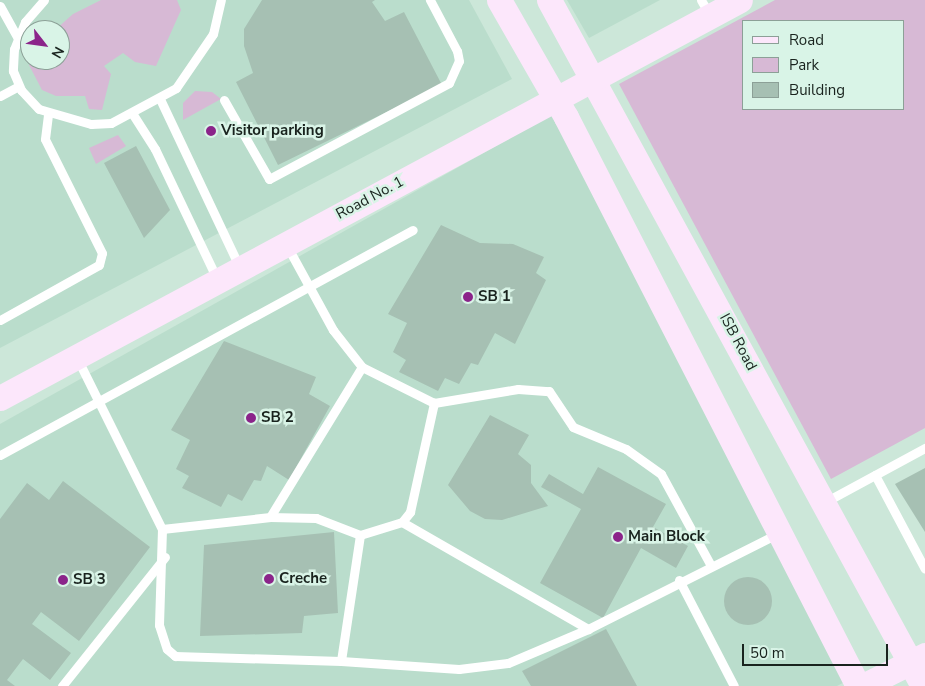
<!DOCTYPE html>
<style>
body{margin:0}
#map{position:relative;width:925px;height:686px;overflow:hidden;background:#cce7d9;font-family:"Nunito Sans",sans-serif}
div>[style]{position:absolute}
.built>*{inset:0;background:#baddcc}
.green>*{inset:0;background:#d7b9d5}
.building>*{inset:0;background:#a6c0b3}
.round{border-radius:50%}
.lane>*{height:9px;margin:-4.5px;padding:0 4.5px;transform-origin:4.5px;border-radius:4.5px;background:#fff}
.secondary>*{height:25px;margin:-12.5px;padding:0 12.5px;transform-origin:12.5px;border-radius:12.5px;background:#fce7fb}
.dots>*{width:14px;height:14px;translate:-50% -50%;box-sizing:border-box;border:2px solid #d9f4e7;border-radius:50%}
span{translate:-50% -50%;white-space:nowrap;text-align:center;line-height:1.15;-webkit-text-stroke:5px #d9f4e7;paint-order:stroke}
.poi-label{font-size:15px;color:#19231e;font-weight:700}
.left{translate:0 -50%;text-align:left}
.street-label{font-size:15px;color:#19231e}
.legend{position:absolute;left:742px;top:20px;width:162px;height:90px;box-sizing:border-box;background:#d9f4e7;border:1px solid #8ca097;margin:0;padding:6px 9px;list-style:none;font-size:15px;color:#19231e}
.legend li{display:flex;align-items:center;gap:10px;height:25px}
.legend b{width:25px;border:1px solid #8ca097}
.north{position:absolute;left:20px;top:20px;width:50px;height:50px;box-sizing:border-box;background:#d9f4e7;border:1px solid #8ca097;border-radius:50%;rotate:120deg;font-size:14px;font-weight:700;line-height:20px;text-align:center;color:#19231e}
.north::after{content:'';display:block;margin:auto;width:18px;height:22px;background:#8b248a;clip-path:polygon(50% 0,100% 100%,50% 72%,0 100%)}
.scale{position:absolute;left:742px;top:644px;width:146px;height:22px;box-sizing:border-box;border:2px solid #19231e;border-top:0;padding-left:6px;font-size:15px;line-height:18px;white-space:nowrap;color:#19231e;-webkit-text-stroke:4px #d9f4e7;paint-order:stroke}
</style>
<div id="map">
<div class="built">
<i style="clip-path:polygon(evenodd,0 0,469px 0,512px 79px,0 348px,0 0,30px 30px,60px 30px,60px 60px,30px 60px,30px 30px)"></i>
<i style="clip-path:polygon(567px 0,660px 0,589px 38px)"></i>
<i style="clip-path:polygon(555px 113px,852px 678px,837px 686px,0 686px,0 424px)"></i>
</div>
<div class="green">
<i style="clip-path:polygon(101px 0,177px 0,181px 10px,156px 66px,135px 62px,123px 53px,104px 66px,111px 74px,102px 110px,89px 109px,85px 96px,56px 96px,42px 90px,29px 65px,32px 60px,60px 60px,60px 30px,55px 30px,73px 14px)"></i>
<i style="clip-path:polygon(evenodd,775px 0,925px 0,925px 428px,831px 479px,619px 84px,775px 0,904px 21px,904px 109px,744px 109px,744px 21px,904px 21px)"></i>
<i style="clip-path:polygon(195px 91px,212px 92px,221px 99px,183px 120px,183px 103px)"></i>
<i style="clip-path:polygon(118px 135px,126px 146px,96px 164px,89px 148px)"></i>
</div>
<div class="building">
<i style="clip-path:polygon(262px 0,375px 0,372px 2px,385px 21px,404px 12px,442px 85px,278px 165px,236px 82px,253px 73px,244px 46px,244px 29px)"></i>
<i style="clip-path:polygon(136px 146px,170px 210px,144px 238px,104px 163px)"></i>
<i style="clip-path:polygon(441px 225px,480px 243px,513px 244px,544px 257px,536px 273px,546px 280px,515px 344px,495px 333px,478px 365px,471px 363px,459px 384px,445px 378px,438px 391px,399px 372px,406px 360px,393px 352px,407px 323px,388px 314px)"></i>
<i style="clip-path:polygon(224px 341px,316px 377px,309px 394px,330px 406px,289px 480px,267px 466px,261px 481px,254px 480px,242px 501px,228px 494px,221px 507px,182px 488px,189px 476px,176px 469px,190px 440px,171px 430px)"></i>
<i style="clip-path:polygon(490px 415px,529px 435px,518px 454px,531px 465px,531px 483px,548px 506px,502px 520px,485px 519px,470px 511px,448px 485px)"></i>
<i style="clip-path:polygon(598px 467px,666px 504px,653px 527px,688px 546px,676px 568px,641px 548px,603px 618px,540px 583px,581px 509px,541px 487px,549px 474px,583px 494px)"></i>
<i style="clip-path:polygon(925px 468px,925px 532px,895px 484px)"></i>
<i style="clip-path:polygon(63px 481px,150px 547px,79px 641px,41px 612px,32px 624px,71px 653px,50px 680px,23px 659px,7px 680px,15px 686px,0 686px,0 519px,27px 483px,49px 500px)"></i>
<i style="clip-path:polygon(334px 532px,338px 613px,304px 616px,302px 633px,200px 636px,204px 545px)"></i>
<i class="round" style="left:724px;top:577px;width:48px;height:48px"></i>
<i style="clip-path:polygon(606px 629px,637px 686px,531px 686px,522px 671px)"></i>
</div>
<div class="lane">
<i style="left:44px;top:0;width:29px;rotate:131deg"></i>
<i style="left:25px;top:22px;width:29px;rotate:112deg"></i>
<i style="left:14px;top:49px;width:22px;rotate:93deg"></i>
<i style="left:13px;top:71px;width:21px;rotate:67deg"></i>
<i style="left:21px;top:90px;width:26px;rotate:47deg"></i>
<i style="left:39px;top:109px;width:54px;rotate:16.1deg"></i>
<i style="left:91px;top:124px;width:20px;rotate:-3deg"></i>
<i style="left:111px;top:123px;width:74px;rotate:-28.3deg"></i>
<i style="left:176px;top:88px;width:65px;rotate:-55.6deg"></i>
<i style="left:213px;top:34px;width:35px;rotate:-77deg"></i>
<i style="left:701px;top:0;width:16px;rotate:60deg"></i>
<i style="left:0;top:6px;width:37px;rotate:61deg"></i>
<i style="left:0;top:96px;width:21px;rotate:-28deg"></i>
<i style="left:160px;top:99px;width:187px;rotate:64.7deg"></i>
<i style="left:224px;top:100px;width:91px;rotate:60.3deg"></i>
<i style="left:269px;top:179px;width:204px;rotate:-28.1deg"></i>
<i style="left:449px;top:83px;width:24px;rotate:-66deg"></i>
<i style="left:459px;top:61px;width:10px;rotate:-101deg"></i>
<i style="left:457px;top:51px;width:58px;rotate:-117.9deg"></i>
<i style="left:132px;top:113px;width:43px;rotate:57.4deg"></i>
<i style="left:155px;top:149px;width:144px;rotate:64.5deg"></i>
<i style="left:0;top:320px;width:113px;rotate:-29.1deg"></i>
<i style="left:99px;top:265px;width:12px;rotate:-76deg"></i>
<i style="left:102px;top:253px;width:127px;rotate:-116.6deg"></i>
<i style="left:45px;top:139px;width:25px;rotate:-83deg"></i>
<i style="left:77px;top:358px;width:191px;rotate:63.6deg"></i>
<i style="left:162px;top:529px;width:109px;rotate:-6.3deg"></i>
<i style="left:270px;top:517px;width:46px;rotate:1.2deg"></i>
<i style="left:316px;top:518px;width:47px;rotate:21.1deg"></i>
<i style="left:360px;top:535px;width:44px;rotate:-17.2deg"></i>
<i style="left:402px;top:522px;width:13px;rotate:-51deg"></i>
<i style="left:410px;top:512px;width:112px;rotate:-77.6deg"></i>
<i style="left:434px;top:403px;width:80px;rotate:-153.4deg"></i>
<i style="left:362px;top:367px;width:47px;rotate:-128.1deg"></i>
<i style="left:333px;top:330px;width:96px;rotate:-118.7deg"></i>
<i style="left:434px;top:403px;width:85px;rotate:-9.5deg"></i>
<i style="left:518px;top:389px;width:31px;rotate:4deg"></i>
<i style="left:549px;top:391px;width:43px;rotate:56.3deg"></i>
<i style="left:573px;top:427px;width:57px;rotate:22.5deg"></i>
<i style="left:626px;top:449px;width:43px;rotate:35.5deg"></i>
<i style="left:661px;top:474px;width:102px;rotate:61.4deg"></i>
<i style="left:0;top:455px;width:470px;rotate:-28.6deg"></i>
<i style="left:875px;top:475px;width:106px;rotate:62deg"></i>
<i style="left:825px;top:502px;width:114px;rotate:-28.4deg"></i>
<i style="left:270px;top:517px;width:176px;rotate:-58.5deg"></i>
<i style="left:402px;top:522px;width:215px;rotate:29.9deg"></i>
<i style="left:162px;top:529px;width:96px;rotate:91.8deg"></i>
<i style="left:159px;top:625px;width:25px;rotate:72deg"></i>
<i style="left:167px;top:649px;width:11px;rotate:41deg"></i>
<i style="left:175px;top:656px;width:166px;rotate:1.7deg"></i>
<i style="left:360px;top:535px;width:127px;rotate:98.6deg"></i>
<i style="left:341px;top:661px;width:118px;rotate:3.9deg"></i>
<i style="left:459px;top:669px;width:49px;rotate:-7deg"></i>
<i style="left:508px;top:663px;width:87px;rotate:-23deg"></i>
<i style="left:588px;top:629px;width:212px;rotate:-26.7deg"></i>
<i style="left:679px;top:580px;width:119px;rotate:62.6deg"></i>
<i style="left:62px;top:686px;width:165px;rotate:-51.4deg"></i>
</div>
<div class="secondary">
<i style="left:499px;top:0;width:135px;rotate:60.2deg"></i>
<i style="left:566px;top:117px;width:640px;rotate:62.83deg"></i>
<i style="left:549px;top:0;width:781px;rotate:61.4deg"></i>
<i style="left:0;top:398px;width:840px;rotate:-28.27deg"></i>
<i style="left:863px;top:686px;width:69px;rotate:-26.6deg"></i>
</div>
<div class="dots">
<i style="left:211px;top:131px;background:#8b248a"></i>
<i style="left:468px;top:297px;background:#8b248a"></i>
<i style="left:251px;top:418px;background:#8b248a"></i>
<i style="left:618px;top:537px;background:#8b248a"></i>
<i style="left:269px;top:579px;background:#8b248a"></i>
<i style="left:63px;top:580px;background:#8b248a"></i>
</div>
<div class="poi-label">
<span class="left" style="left:221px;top:131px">Visitor parking</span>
<span class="left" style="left:478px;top:297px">SB 1</span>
<span class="left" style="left:261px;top:418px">SB 2</span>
<span class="left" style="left:628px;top:537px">Main Block</span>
<span class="left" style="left:279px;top:579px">Creche</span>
<span class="left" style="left:73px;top:580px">SB 3</span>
</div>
<div class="street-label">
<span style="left:370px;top:198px;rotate:-28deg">Road No. 1</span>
<span style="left:738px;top:342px;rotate:62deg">ISB Road</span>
</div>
<ul class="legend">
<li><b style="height:6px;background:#fce7fb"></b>Road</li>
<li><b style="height:14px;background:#d7b9d5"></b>Park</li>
<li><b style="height:14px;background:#a6c0b3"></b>Building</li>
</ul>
<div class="north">N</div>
<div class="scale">50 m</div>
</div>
